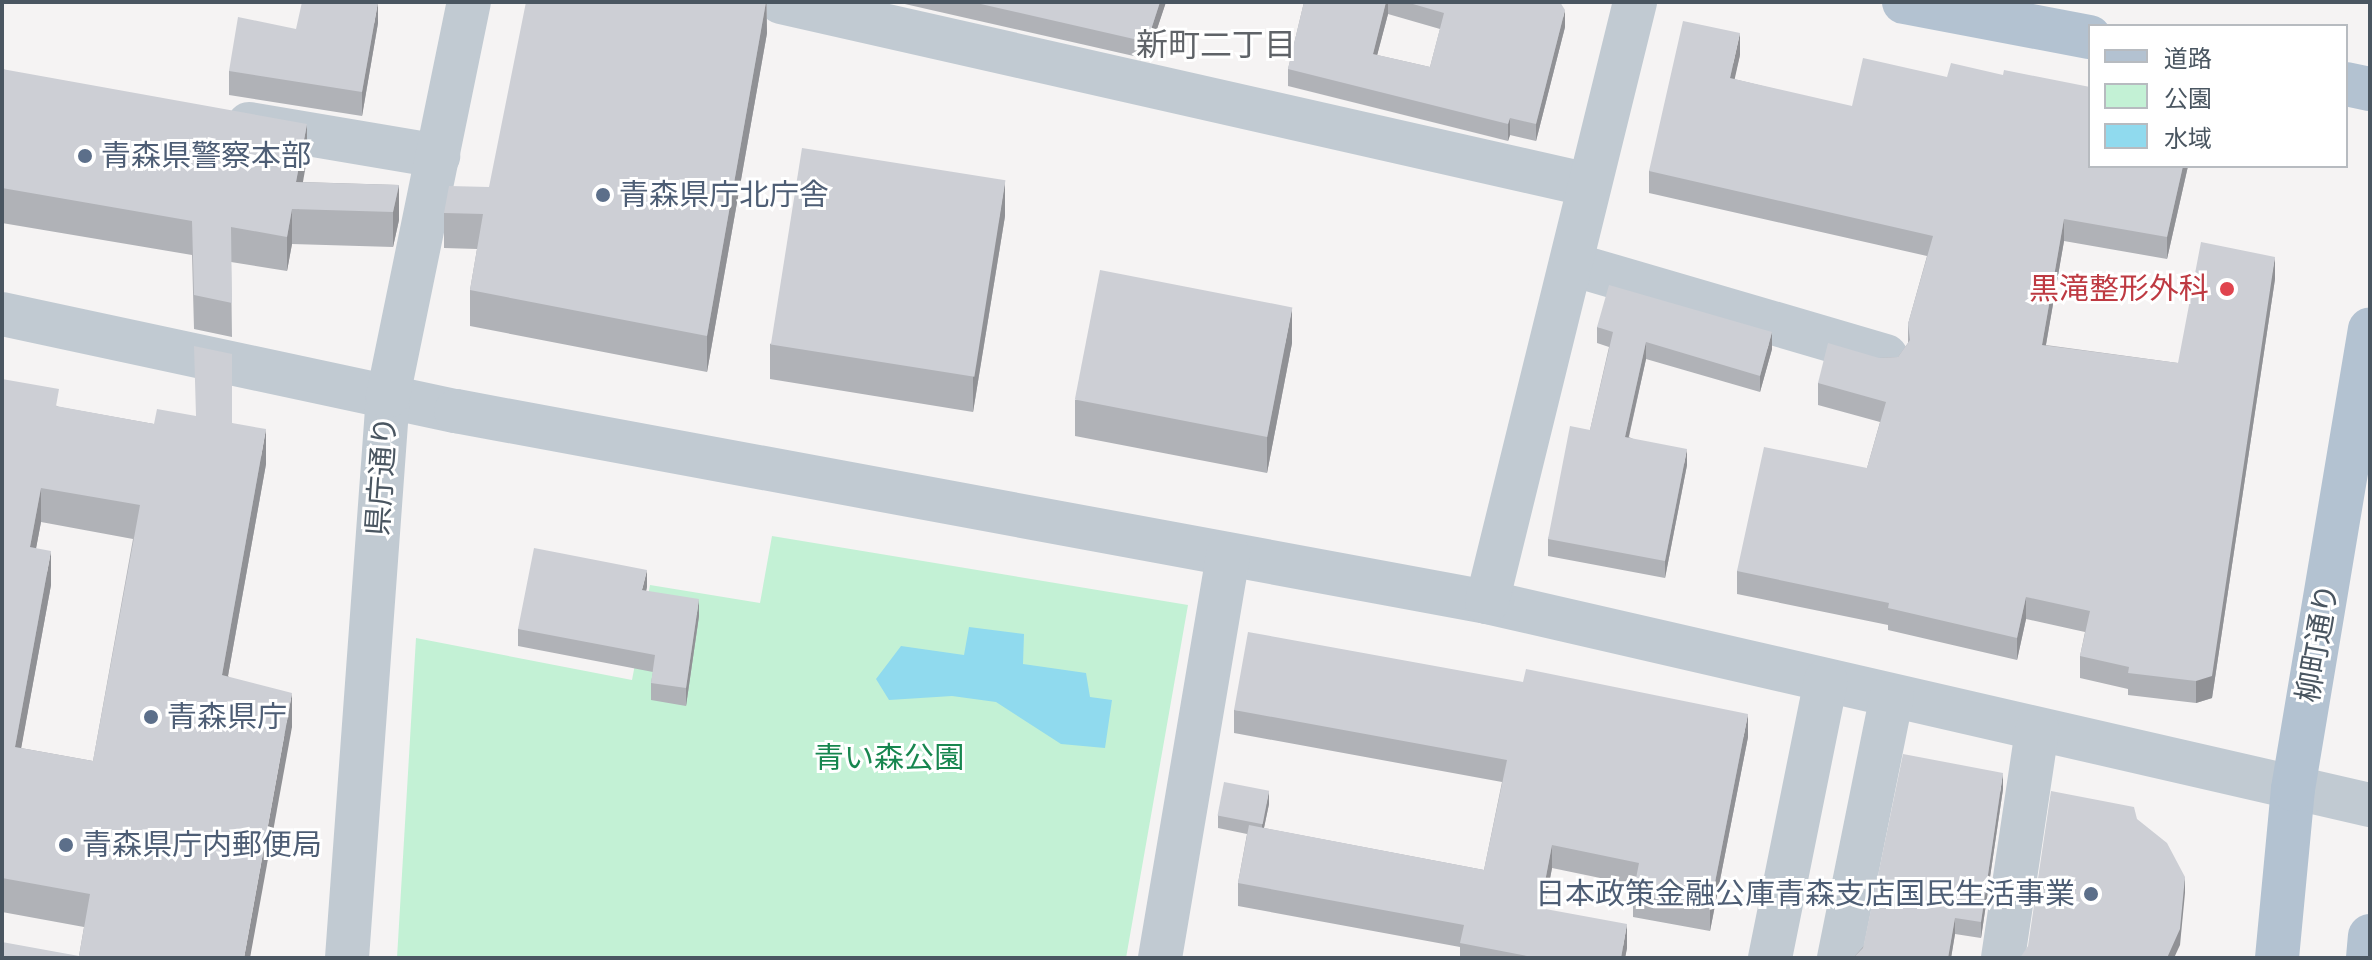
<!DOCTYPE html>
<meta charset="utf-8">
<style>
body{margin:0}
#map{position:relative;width:2372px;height:960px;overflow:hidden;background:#f5f3f3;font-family:Cabin,"Noto Sans JP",sans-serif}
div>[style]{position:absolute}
.green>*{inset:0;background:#c3f1d5}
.water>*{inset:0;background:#90daee}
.minor>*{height:44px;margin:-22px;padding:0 22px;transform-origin:22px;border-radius:22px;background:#c1cad2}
.major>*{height:44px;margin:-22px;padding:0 22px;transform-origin:22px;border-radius:22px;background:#b3c2d1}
.wall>*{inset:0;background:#b0b2b7}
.shaded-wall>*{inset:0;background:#909195}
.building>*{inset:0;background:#cdcfd5;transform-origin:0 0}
.dots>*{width:22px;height:22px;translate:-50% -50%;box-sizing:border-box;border:4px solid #fff;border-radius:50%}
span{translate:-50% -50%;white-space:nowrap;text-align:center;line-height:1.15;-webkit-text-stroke:6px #fff;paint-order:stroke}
.service-label{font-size:30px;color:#4e5e75}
.left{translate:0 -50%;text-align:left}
.right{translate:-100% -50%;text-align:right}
.health-label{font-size:30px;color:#be3a42}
.street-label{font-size:30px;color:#4a5661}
.park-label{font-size:30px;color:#17864f}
.neighbourhood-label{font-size:32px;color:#5f6368}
.frame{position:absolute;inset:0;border:4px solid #4a5661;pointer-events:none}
.legend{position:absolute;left:2088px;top:24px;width:260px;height:144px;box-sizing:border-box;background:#fff;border:2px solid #b7bbc0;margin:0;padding:10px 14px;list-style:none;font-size:24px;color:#4a5661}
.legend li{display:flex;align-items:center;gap:16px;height:40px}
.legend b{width:40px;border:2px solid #b7bbc0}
</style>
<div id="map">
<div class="green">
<i style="clip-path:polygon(772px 536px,1188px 605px,1126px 958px,397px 958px,416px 638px,632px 680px,650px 585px,760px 603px)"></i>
</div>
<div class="water">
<i style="clip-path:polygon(969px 627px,1024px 634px,1023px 664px,1086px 673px,1090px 697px,1112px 700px,1105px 748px,1061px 744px,996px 702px,952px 696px,889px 700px,876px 679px,901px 646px,964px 655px)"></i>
</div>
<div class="minor">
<i style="left:781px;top:2px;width:828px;rotate:12.76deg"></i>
<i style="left:249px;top:124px;width:192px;rotate:9.6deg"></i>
<i style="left:1571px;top:264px;width:328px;rotate:16.3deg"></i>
<i style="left:2px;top:314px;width:464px;rotate:12.1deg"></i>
<i style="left:456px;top:411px;width:1049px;rotate:10.5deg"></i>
<i style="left:1487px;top:602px;width:906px;rotate:12.95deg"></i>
<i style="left:1487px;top:602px;width:618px;rotate:-76.14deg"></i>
<i style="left:347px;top:958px;width:563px;rotate:-85.83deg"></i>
<i style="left:388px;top:396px;width:402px;rotate:-78.4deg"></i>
<i style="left:1160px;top:958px;width:409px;rotate:-80.4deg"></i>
<i style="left:1770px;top:958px;width:283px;rotate:-78.6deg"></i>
<i style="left:1839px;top:958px;width:267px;rotate:-78.6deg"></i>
<i style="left:2003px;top:958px;width:231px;rotate:-81.5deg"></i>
</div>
<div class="major">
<i style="left:1904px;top:2px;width:189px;rotate:10.7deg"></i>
<i style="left:2346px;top:84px;width:25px;rotate:12deg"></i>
<i style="left:2277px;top:958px;width:170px;rotate:-84.6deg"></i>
<i style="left:2293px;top:789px;width:466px;rotate:-80.5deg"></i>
<i style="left:2368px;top:958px;width:22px;rotate:-85deg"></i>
</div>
<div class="wall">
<i style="clip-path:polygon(767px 2px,767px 33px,707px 372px,470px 326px,470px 290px,477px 249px,444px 248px,444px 213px,489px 187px)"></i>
<i style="clip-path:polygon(896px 2px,1166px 2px,1147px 59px)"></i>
<i style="clip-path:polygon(evenodd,1304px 2px,1560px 2px,1565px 27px,1536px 141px,1510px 135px,1508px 141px,1288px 86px,1288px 69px,1304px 2px,1388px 14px,1440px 29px,1430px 67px,1377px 55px,1388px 14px)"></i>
<i style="clip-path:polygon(378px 23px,362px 116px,229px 95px,229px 71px,296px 29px)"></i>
<i style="clip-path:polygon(1740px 55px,1734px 79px,2090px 166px,2188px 166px,2167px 259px,2064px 241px,2046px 345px,2178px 363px,2275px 279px,2212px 698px,2196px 703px,2128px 695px,2128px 689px,2080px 678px,2080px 656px,2085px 632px,2026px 619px,2017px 660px,1888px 630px,1888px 625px,1737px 594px,1737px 571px,1867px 468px,1880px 422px,1818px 405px,1818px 383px,1879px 358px,1898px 357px,1908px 343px,1908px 324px,1927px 256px,1649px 193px,1649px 171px)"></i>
<i style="clip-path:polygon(2px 69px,307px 159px,302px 182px,399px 185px,399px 220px,393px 247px,292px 244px,287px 271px,231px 262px,232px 337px,194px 329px,192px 255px,2px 223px)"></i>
<i style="clip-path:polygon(1005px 216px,973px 412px,770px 379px,770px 344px)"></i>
<i style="clip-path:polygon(1597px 327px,1772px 349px,1760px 392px,1646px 359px,1629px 437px,1687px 465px,1665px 578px,1548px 556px,1548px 539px,1590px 430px,1609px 347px,1597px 343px)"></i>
<i style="clip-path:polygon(1292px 343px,1267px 473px,1075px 436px,1075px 400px)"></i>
<i style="clip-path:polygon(evenodd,2px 379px,59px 407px,154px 424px,232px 423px,266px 464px,228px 676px,292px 727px,79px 956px,84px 927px,2px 912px,2px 379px,41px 522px,133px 539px,93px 761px,21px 748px,51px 585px,36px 548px,41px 522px)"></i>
<i style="clip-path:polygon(647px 587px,646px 591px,699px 616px,686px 706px,651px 700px,651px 683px,653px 672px,518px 646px,518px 629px)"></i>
<i style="clip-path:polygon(1234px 710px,1748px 737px,1710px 931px,1633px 917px,1633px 894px,1634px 885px,1552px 868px,1544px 909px,1627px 948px,1625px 958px,1460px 958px,1460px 947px,1238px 906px,1238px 883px,1247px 834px,1218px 828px,1218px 815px,1269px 804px,1264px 828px,1484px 870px,1502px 782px,1234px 733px)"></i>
<i style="clip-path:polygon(2003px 789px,1981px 938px,1955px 934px,1951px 958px,1853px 958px)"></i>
</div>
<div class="shaded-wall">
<i style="clip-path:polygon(378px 2px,378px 23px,362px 116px,362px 92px)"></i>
<i style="clip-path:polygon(766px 2px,767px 33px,707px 372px,707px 336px)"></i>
<i style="clip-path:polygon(1160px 2px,1166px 2px,1147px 59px,1147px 42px)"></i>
<i style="clip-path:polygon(1386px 2px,1388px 2px,1388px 14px,1373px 71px,1373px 54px)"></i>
<i style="clip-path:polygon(1565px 10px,1565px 27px,1536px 141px,1536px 124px)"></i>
<i style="clip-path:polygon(1740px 33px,1740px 55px,1730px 100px,1730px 78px)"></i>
<i style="clip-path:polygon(1510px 118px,1510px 135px,1508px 141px,1508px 124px)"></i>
<i style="clip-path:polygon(307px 124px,307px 159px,298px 210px,296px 182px)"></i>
<i style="clip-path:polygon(2183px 166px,2188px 166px,2167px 259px,2167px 237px)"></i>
<i style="clip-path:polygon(1005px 181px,1005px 216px,973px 412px,973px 377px)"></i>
<i style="clip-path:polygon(399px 185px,399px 220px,393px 247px,393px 212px)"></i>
<i style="clip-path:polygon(292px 209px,292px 244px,287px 271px,287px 237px)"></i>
<i style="clip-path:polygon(2064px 219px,2064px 241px,2042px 367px,2042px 345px)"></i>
<i style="clip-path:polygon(2275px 257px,2275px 279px,2212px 698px,2196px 703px,2196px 681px)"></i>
<i style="clip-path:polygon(1292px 308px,1292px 343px,1267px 473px,1267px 437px)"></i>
<i style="clip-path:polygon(1772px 332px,1772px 349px,1760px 392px,1760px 376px)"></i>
<i style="clip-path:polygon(1646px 342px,1646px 359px,1625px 453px,1625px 437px)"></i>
<i style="clip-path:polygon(266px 429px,266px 464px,222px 709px,222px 675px)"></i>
<i style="clip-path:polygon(1687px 449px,1687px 465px,1665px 578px,1665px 561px)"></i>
<i style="clip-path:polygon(41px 488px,41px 522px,30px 581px,30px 547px)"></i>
<i style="clip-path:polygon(51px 551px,51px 585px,15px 782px,15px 747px)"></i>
<i style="clip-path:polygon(647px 570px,647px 587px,642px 608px,642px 590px)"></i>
<i style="clip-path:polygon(2026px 597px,2026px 619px,2017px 660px,2017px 638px)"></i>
<i style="clip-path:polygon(699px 599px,699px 616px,686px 706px,686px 688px)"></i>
<i style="clip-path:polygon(292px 693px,292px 727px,250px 958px,244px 958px)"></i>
<i style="clip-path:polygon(1748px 714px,1748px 737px,1710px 931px,1710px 908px)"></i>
<i style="clip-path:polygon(2003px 773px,2003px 789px,1981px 938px,1981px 922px)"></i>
<i style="clip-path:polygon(1269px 791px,1269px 804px,1262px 837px,1262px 823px)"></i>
<i style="clip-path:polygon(1552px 845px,1552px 868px,1540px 931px,1540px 908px)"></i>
<i style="clip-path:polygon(2185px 877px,2185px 893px,2180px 945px,2174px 958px,2167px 958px)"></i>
<i style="clip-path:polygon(1955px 918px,1955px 934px,1951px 958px,1948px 958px)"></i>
<i style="clip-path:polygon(1627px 924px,1627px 948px,1625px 958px,1621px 958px)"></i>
</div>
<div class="building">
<i style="clip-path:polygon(302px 2px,378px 2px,362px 92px,229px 71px,238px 17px,296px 29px)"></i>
<i style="clip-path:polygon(526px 2px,766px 2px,707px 336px,470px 290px,483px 214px,444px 213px,449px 186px,489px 187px)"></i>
<i style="clip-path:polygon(972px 2px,1160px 2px,1147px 42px)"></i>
<i style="clip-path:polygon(1304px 2px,1386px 2px,1373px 54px,1430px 67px,1444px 13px,1406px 2px,1560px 2px,1565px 10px,1536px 124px,1510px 118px,1508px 124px,1288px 69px)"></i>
<i style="clip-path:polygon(1683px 21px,1740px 33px,1730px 78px,1852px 106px,1863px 58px,1947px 77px,1951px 63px,2003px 75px,2004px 70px,2090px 87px,2090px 166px,2183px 166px,2167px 237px,2064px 219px,2042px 345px,2178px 363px,2201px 242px,2275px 257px,2212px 676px,2196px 681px,2128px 673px,2129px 667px,2080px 656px,2090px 611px,2026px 597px,2017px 638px,1888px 608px,1889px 603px,1737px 571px,1764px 447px,1867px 468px,1886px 402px,1818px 383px,1828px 343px,1879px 358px,1898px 357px,1910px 340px,1908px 324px,1933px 236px,1649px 171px)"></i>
<i style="clip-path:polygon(2px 69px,307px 124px,296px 182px,399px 185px,393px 212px,292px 209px,287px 237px,231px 227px,232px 303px,194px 295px,192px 221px,2px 188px)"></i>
<i style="left:802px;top:148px;width:206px;height:199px;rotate:9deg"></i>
<i style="left:1100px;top:270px;width:196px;height:132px;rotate:11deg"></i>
<i style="clip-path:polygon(1609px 285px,1772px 332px,1760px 376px,1646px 342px,1625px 437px,1687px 449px,1665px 561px,1548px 539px,1570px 426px,1590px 430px,1613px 332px,1597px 327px)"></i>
<i style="clip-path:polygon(evenodd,194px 346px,232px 354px,232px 423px,266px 429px,222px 675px,292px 693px,244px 958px,2px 958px,2px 942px,79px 956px,90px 894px,2px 878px,2px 379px,59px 389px,56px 406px,154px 424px,157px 409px,196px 416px,194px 346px,41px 488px,140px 505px,93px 761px,15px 747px,51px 551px,30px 547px,41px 488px)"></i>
<i style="clip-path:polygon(534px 548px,647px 570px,642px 590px,699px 599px,686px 688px,651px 683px,655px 655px,518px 629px)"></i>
<i style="clip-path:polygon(1248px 632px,1523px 682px,1526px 669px,1748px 714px,1710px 908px,1633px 894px,1639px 863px,1552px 845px,1540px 908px,1627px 924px,1621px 958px,1527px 958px,1527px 956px,1460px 943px,1464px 925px,1238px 883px,1249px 825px,1484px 870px,1507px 760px,1234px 710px)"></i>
<i style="clip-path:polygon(1903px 754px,2003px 773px,1981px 922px,1955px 918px,1948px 958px,1853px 958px,1863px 948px)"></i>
<i style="left:1224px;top:782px;width:46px;height:34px;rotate:11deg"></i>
<i style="clip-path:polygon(2051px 791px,2134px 807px,2137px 819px,2167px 843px,2185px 877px,2180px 929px,2167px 958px,2020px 958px,2028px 946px)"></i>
</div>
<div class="dots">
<i style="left:85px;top:156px;background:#5c6f8a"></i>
<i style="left:603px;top:195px;background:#5c6f8a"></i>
<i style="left:2227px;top:289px;background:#e0444e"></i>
<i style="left:151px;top:717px;background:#5c6f8a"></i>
<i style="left:66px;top:845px;background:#5c6f8a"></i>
<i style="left:2091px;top:894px;background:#5c6f8a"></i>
</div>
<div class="service-label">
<span class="left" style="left:101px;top:156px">青森県警察本部</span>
<span class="left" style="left:619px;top:195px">青森県庁北庁舎</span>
<span class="left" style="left:167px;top:717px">青森県庁</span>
<span class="left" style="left:82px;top:845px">青森県庁内郵便局</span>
<span class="right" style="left:2075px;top:894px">日本政策金融公庫青森支店国民生活事業</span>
</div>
<div class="health-label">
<span class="right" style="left:2209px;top:289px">黒滝整形外科</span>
</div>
<div class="street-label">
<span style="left:382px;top:476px;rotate:-86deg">県庁通り</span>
<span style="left:2318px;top:643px;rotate:-80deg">柳町通り</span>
</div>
<div class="park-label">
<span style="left:889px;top:758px">青い森公園</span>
</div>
<div class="neighbourhood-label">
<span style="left:1216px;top:45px">新町二丁目</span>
</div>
<div class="frame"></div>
<ul class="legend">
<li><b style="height:10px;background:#b3c2d1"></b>道路</li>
<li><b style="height:22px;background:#c3f1d5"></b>公園</li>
<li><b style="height:22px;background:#90daee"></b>水域</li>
</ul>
</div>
